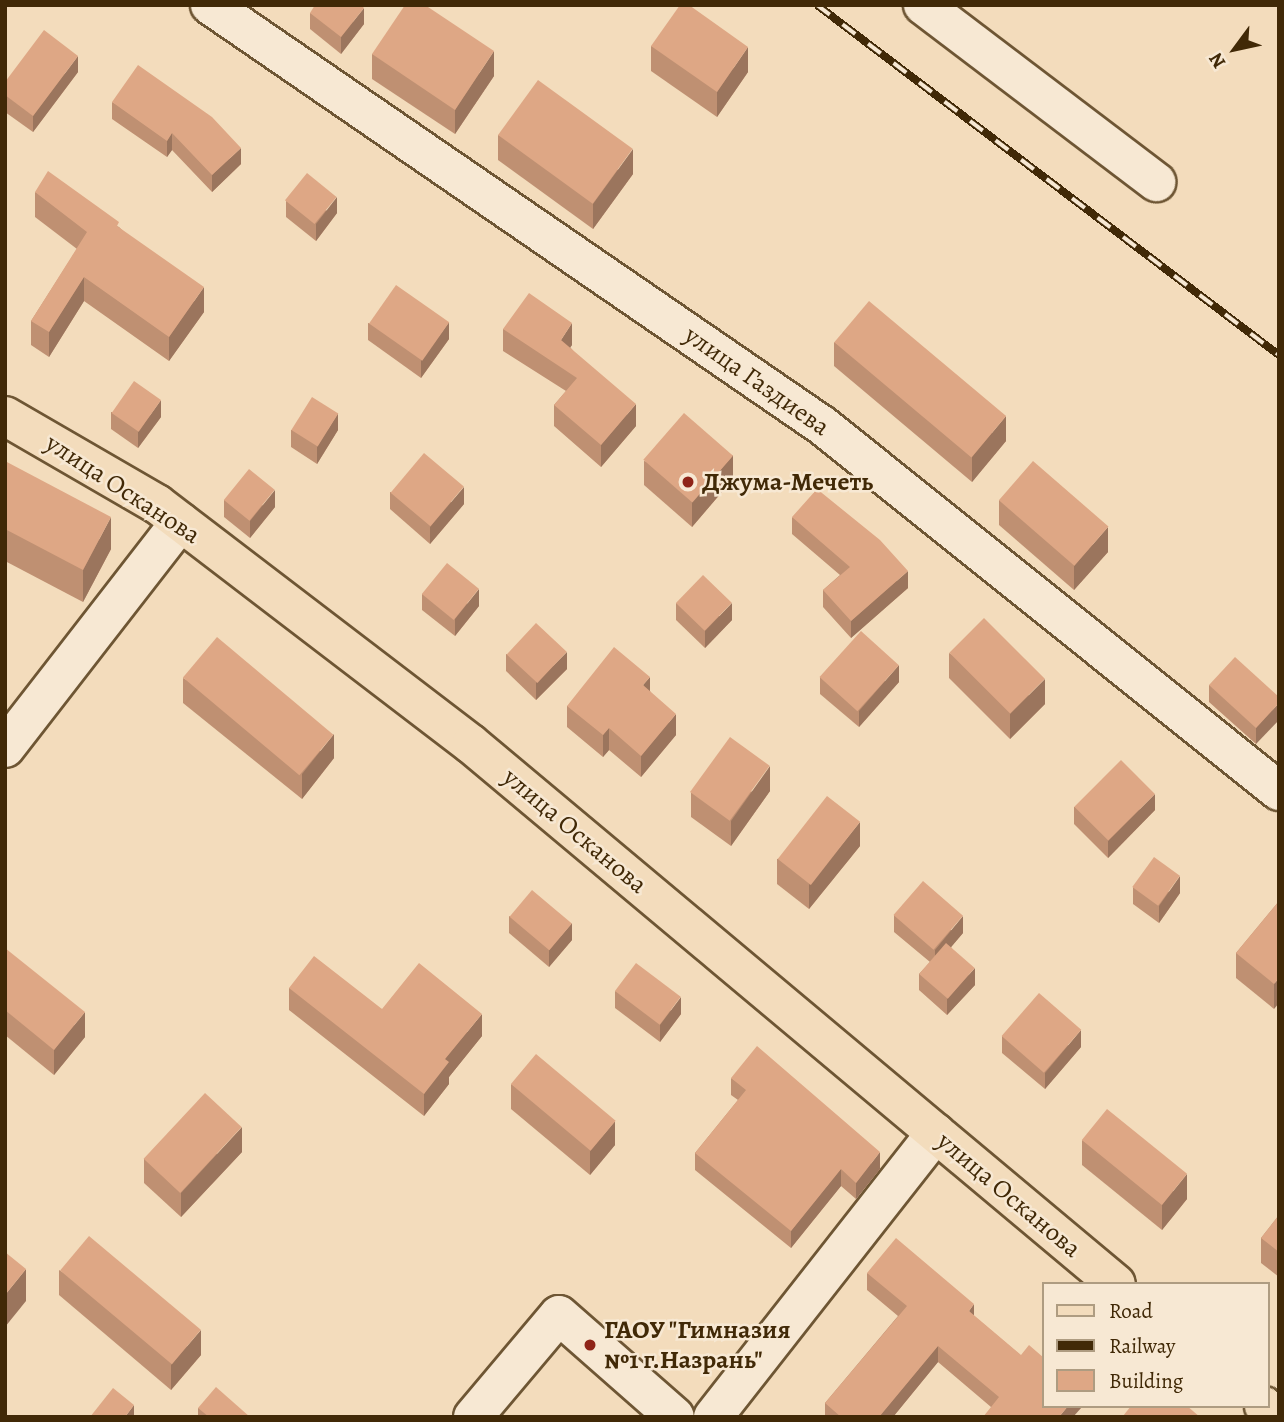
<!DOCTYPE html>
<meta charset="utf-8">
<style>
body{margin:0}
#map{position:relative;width:1284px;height:1422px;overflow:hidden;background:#f3dcbc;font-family:Alegreya,serif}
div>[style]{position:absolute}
.roads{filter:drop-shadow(2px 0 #6e5634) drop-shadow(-2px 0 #6e5634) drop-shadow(0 2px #6e5634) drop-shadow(0 -2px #6e5634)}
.minor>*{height:38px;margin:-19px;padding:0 19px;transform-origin:19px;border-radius:19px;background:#f7e8d3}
.major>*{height:38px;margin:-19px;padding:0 19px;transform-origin:19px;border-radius:19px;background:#f3dcbc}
.rail>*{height:8px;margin-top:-4px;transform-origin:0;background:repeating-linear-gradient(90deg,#f7e8d3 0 16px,#412907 0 32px);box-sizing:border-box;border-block:2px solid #412907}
.wall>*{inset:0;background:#bf9072}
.shaded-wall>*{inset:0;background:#9b755d;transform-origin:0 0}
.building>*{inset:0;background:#dea785;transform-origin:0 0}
.dots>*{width:19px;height:19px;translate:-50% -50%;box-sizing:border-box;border:4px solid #f7e8d3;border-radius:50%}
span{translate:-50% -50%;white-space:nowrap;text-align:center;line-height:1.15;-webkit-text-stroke:5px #f7e8d3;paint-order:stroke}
.street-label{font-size:26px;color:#412907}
.poi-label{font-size:26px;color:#412907;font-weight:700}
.left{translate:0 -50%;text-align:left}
.frame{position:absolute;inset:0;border:7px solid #412907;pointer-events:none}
.legend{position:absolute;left:1042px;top:1282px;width:228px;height:126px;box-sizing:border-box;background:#f7e8d3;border:2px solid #ae9c81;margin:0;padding:9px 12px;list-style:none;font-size:21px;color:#412907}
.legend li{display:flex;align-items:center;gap:14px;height:35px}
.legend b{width:35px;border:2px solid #ae9c81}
.north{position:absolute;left:1200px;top:14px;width:70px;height:70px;-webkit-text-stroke:5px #f7e8d3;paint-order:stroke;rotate:237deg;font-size:19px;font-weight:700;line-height:28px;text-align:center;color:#412907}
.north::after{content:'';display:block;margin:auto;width:24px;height:32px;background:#412907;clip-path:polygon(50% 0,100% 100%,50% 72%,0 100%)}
</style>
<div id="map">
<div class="roads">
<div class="minor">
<i style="left:210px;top:5px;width:744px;rotate:34.48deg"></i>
<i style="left:823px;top:426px;width:584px;rotate:38.68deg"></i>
<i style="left:923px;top:5px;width:293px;rotate:37.2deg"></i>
<i style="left:5px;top:748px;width:286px;rotate:-52.2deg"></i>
<i style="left:473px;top:1417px;width:133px;rotate:-49.9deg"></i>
<i style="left:559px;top:1315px;width:154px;rotate:41.3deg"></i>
<i style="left:713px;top:1417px;width:361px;rotate:-51.9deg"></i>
</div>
<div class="major">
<i style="left:5px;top:416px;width:176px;rotate:30.1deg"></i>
<i style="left:157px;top:504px;width:395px;rotate:37.4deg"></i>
<i style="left:471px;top:744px;width:841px;rotate:39.94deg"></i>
<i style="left:1264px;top:1406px;width:17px;rotate:40deg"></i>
</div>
</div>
<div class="rail">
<i style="left:817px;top:5px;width:580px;rotate:37.15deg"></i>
</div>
<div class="wall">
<i style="clip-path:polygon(310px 13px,364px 24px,341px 54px,310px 29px)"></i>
<i style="clip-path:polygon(651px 46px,748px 72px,717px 117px,651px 71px)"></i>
<i style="clip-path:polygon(372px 54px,494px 76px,455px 134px,372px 79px)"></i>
<i style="clip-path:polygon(78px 72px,33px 132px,5px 112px,5px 82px)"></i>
<i style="clip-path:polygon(112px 102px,241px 164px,212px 192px,172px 150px,167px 157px,112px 119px)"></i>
<i style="clip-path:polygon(498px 135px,633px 174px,593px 229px,498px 160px)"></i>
<i style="clip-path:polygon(35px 192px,119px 227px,204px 312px,169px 361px,84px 301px,49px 357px,31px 345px,31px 321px,77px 249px,35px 217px)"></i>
<i style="clip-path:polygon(286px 201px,337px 213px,316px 241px,286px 217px)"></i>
<i style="clip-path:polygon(368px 323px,449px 339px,421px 378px,368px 340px)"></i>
<i style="clip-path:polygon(503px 329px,572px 345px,570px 347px,636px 426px,601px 467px,554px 426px,554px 405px,566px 391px,503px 351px)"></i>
<i style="clip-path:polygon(834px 342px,1006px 441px,972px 482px,834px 366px)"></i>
<i style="clip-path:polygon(111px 412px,161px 417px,138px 448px,111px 429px)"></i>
<i style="clip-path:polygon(291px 430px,338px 430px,317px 464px,291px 447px)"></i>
<i style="clip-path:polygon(5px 461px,111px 549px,83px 602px,5px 561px)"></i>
<i style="clip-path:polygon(644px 461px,733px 479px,692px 527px,644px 485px)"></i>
<i style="clip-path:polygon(390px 492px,464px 504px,430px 544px,390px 509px)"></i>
<i style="clip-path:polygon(224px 500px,275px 507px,250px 538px,224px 517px)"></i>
<i style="clip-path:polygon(999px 500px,1108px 552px,1074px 590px,999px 525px)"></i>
<i style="clip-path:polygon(792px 517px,908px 588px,851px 638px,823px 607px,823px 590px,840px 575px,792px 534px)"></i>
<i style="clip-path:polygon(422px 594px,479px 606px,455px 636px,422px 610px)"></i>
<i style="clip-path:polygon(676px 603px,732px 620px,705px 648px,676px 620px)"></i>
<i style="clip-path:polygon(949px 653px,1045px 704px,1010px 739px,949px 678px)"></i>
<i style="clip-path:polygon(506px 654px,567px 669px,536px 700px,506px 671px)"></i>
<i style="clip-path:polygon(820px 677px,899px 682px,859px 727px,820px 694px)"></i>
<i style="clip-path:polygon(183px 678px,334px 758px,302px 799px,183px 703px)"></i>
<i style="clip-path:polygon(1209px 685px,1279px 697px,1256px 744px,1209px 702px)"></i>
<i style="clip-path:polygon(650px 691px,676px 735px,641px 777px,609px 750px,603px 757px,567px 727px,567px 706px)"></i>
<i style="clip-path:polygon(770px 791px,731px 846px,691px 817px,691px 793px)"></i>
<i style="clip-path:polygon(1074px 807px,1155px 810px,1108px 858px,1074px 824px)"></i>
<i style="clip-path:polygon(860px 846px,809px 909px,777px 884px,777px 859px)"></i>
<i style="clip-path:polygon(1133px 887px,1180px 893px,1159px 923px,1133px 904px)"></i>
<i style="clip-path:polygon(1279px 901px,1274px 1009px,1236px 978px,1236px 953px)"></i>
<i style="clip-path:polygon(894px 915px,963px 933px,951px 947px,975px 985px,947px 1015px,919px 990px,919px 974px,930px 962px,894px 932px)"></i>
<i style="clip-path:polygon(509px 916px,572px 940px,549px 967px,509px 933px)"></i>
<i style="clip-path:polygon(5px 948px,85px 1037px,54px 1075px,5px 1035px)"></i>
<i style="clip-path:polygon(289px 988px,382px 1009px,482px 1036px,449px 1077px,449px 1084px,424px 1116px,289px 1010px)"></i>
<i style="clip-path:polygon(615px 991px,681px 1014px,660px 1042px,615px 1008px)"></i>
<i style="clip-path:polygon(1002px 1036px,1081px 1047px,1045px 1089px,1002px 1053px)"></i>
<i style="clip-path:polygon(731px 1078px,880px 1169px,856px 1199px,841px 1186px,791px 1248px,695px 1170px,695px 1153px,738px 1100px,731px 1095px)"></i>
<i style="clip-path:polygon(511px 1084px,615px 1145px,590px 1175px,511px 1109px)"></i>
<i style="clip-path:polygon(1082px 1140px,1187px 1199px,1162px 1230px,1082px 1165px)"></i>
<i style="clip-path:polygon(242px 1152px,181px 1217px,144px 1183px,144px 1159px)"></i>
<i style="clip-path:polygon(1279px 1215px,1279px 1277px,1261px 1263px,1261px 1238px)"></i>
<i style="clip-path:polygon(59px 1270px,201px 1355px,171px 1390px,59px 1295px)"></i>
<i style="clip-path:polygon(867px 1273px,974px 1316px,1082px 1407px,991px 1407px,938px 1362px,893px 1417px,825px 1417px,825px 1403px,898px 1316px,867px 1290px)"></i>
<i style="clip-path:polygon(198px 1408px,250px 1417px,198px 1417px)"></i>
</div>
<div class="shaded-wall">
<i style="clip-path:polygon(364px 8px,364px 24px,341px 54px,341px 37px)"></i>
<i style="clip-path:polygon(748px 47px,748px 72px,717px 117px,717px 92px)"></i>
<i style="clip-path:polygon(494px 51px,494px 76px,455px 134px,455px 110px)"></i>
<i style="clip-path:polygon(78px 56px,78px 72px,33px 132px,33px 116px)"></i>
<i style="clip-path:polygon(172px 133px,172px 150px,167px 157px,167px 141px)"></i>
<i style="clip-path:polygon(241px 148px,241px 164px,212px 192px,212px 175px)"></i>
<i style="clip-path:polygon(633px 149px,633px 174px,593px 229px,593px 204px)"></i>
<i style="clip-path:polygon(337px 197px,337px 213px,316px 241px,316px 224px)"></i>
<i style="clip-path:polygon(84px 277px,84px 301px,49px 357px,49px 332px)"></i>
<i style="clip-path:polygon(204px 287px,204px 312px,169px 361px,169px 337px)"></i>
<i style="clip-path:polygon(449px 322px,449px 339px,421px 378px,421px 361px)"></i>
<i style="clip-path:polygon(572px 323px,572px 345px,561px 361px,561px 340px)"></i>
<i style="clip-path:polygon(161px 400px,161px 417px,138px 448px,138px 432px)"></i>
<i style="clip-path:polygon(636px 404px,636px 426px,601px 467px,601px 445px)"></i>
<i style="clip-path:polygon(338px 413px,338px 430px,317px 464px,317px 447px)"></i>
<i style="clip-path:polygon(1006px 416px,1006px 441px,972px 482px,972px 457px)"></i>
<i style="clip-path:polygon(733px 455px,733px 479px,692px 527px,692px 502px)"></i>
<i style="clip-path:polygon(464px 487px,464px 504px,430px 544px,430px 527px)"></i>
<i style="clip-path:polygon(275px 490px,275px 507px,250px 538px,250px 521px)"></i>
<i style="clip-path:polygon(111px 517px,111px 549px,83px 602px,83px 570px)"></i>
<i style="clip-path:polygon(1108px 527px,1108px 552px,1074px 590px,1074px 566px)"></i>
<i style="clip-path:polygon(908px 571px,908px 588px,851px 638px,851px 621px)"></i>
<i style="clip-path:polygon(479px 589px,479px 606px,455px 636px,455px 619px)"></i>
<i style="clip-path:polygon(732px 603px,732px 620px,705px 648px,705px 631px)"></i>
<i style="left:6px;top:633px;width:32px;height:2px;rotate:90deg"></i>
<i style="clip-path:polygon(567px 652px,567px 669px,536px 700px,536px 683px)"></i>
<i style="clip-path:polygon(899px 665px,899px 682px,859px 727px,859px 711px)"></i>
<i style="clip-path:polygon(650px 677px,650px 699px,643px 685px)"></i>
<i style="clip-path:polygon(1045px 679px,1045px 704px,1010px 739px,1010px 714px)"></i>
<i style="clip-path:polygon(1279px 703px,1279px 720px,1256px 744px,1256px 728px)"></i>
<i style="clip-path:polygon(676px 714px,676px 735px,641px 777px,641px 756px)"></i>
<i style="clip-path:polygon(609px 728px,609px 750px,603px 757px,603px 735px)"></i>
<i style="clip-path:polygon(334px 734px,334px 758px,302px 799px,302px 774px)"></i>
<i style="clip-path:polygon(770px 766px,770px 791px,731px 846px,731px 821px)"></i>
<i style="clip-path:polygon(1155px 794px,1155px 810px,1108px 858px,1108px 841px)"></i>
<i style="clip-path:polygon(860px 822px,860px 846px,809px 909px,809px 885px)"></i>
<i style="clip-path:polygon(1180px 876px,1180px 893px,1159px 923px,1159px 906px)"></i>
<i style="clip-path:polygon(963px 916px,963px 933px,935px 966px,935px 950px)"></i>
<i style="clip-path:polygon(572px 923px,572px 940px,549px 967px,549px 950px)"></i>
<i style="clip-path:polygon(975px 968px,975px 985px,947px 1015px,947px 999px)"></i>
<i style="clip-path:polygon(1279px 978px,1279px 1003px,1274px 1009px,1274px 984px)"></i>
<i style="clip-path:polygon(681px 997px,681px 1014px,660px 1042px,660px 1025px)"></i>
<i style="clip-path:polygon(85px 1012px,85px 1037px,54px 1075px,54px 1050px)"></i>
<i style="clip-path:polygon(482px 1014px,482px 1036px,449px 1077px,449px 1084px,424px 1116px,424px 1094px,445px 1059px)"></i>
<i style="clip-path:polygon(1081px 1030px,1081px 1047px,1045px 1089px,1045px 1073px)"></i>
<i style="clip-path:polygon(615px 1121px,615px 1145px,590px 1175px,590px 1151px)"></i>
<i style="clip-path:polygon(242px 1127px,242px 1152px,181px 1217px,181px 1193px)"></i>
<i style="clip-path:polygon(880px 1152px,880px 1169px,856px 1199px,856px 1183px)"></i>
<i style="clip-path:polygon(841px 1169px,841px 1186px,791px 1248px,791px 1231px)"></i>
<i style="clip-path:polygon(1187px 1174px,1187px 1199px,1162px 1230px,1162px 1205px)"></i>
<i style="clip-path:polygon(26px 1269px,26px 1301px,5px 1327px,5px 1295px)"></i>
<i style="clip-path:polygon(974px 1304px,974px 1321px,969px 1311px)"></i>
<i style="clip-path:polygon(201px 1330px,201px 1355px,171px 1390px,171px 1365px)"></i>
<i style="clip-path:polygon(938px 1346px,938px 1362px,893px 1417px,879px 1417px)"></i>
<i style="clip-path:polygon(134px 1405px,134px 1417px,125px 1417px)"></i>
<i style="clip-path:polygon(1068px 1406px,1082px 1407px,1073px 1417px,1059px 1417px)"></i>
</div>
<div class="building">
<i style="clip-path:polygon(315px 5px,361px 5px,364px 8px,341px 37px,310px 13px)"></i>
<i style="clip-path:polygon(405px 5px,425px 5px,494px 51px,455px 110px,372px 54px)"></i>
<i style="clip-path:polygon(680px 5px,689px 5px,748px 47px,717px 92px,651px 46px)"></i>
<i style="clip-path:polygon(44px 30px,78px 56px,33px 116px,5px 95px,5px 82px)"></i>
<i style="clip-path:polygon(138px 65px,212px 117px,241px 148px,212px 175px,172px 133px,167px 141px,112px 102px)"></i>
<i style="left:538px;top:80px;width:117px;height:68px;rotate:36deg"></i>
<i style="clip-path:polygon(48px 171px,119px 222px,117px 226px,204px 287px,169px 337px,84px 277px,49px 332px,31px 321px,87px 232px,35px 192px)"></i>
<i style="left:307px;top:173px;width:38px;height:35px;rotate:39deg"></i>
<i style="left:396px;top:285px;width:65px;height:47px;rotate:35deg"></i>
<i style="clip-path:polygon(529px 293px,572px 323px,561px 340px,636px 404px,601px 445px,554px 405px,577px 378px,503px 329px)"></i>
<i style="left:869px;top:301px;width:179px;height:54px;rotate:40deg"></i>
<i style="left:134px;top:381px;width:33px;height:39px;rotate:35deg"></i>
<i style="left:312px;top:397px;width:31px;height:39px;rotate:32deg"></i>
<i style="left:684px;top:413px;width:65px;height:62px;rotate:41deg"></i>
<i style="left:424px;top:453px;width:52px;height:52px;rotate:40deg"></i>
<i style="clip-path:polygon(5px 461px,111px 517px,83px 570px,5px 529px)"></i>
<i style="left:1033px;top:461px;width:100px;height:52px;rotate:41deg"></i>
<i style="left:249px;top:469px;width:33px;height:40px;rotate:39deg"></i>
<i style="clip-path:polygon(817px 489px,880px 540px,908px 571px,851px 621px,823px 590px,850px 567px,792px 517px)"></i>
<i style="left:447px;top:563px;width:41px;height:40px;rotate:39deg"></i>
<i style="left:703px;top:575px;width:40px;height:39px;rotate:44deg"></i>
<i style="left:984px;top:618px;width:86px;height:49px;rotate:45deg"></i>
<i style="left:536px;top:623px;width:42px;height:43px;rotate:43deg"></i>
<i style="left:861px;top:631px;width:51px;height:62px;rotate:42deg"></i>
<i style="left:217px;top:637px;width:152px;height:53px;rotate:40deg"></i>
<i style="clip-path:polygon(614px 647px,650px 677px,643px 685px,676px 714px,641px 756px,609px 728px,603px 735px,567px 706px)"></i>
<i style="clip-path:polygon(1235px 657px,1279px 697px,1279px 703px,1256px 728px,1209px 685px)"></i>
<i style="left:730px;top:737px;width:49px;height:68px;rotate:36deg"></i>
<i style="left:1121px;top:760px;width:48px;height:66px;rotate:45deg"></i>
<i style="left:827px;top:796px;width:42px;height:80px;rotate:38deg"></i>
<i style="left:1154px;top:857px;width:32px;height:37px;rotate:36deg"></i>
<i style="left:923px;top:881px;width:53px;height:45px;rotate:41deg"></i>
<i style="left:532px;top:890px;width:52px;height:35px;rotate:40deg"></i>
<i style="clip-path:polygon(1279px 901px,1279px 978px,1274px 984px,1236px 953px)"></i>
<i style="left:946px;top:943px;width:38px;height:41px;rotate:41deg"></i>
<i style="clip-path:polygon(5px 948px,85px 1012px,54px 1050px,5px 1010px)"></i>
<i style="clip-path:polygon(314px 956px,382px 1009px,419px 963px,482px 1014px,445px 1059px,449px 1062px,424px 1094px,289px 988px)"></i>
<i style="left:636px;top:963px;width:56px;height:35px;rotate:37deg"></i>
<i style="left:1039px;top:993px;width:56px;height:57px;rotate:41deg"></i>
<i style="clip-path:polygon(757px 1046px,880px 1152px,856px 1183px,841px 1169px,791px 1231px,695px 1153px,746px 1090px,731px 1078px)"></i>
<i style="left:536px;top:1054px;width:104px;height:39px;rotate:40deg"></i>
<i style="left:205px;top:1093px;width:50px;height:90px;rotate:43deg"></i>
<i style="left:1107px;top:1109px;width:103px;height:40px;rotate:39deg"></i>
<i style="clip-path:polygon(1279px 1215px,1279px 1252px,1261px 1238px)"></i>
<i style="left:89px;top:1236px;width:146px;height:45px;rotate:40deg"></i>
<i style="clip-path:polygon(896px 1238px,974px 1304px,969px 1311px,1021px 1355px,1029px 1345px,1044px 1358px,1044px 1406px,1068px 1406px,1059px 1417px,983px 1417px,999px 1397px,938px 1346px,879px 1417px,841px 1417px,825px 1403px,907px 1306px,867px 1273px)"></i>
<i style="clip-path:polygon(5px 1252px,26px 1269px,5px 1295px)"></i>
<i style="clip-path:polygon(216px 1387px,250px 1417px,209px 1417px,198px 1408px)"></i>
<i style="clip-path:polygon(113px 1388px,134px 1405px,125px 1417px,90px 1417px)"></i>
<i style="clip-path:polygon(1131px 1406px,1187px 1406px,1200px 1417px,1124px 1417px,1123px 1416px)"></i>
</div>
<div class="dots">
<i style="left:688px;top:482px;background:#8f2418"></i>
<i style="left:590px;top:1345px;background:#8f2418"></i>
</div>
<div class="street-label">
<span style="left:757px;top:381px;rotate:35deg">улица Газдиева</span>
<span style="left:123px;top:489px;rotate:33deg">улица Осканова</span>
<span style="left:575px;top:831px;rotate:40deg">улица Осканова</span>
<span style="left:1009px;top:1195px;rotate:40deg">улица Осканова</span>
</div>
<div class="poi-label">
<span class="left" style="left:702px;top:482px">Джума-Мечеть</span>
<span class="left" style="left:604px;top:1345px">ГАОУ "Гимназия<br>№1 г.Назрань"</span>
</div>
<div class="frame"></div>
<ul class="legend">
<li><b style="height:9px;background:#f3dcbc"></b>Road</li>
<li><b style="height:9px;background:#412907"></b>Railway</li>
<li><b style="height:19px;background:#dea785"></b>Building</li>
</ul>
<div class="north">N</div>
</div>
